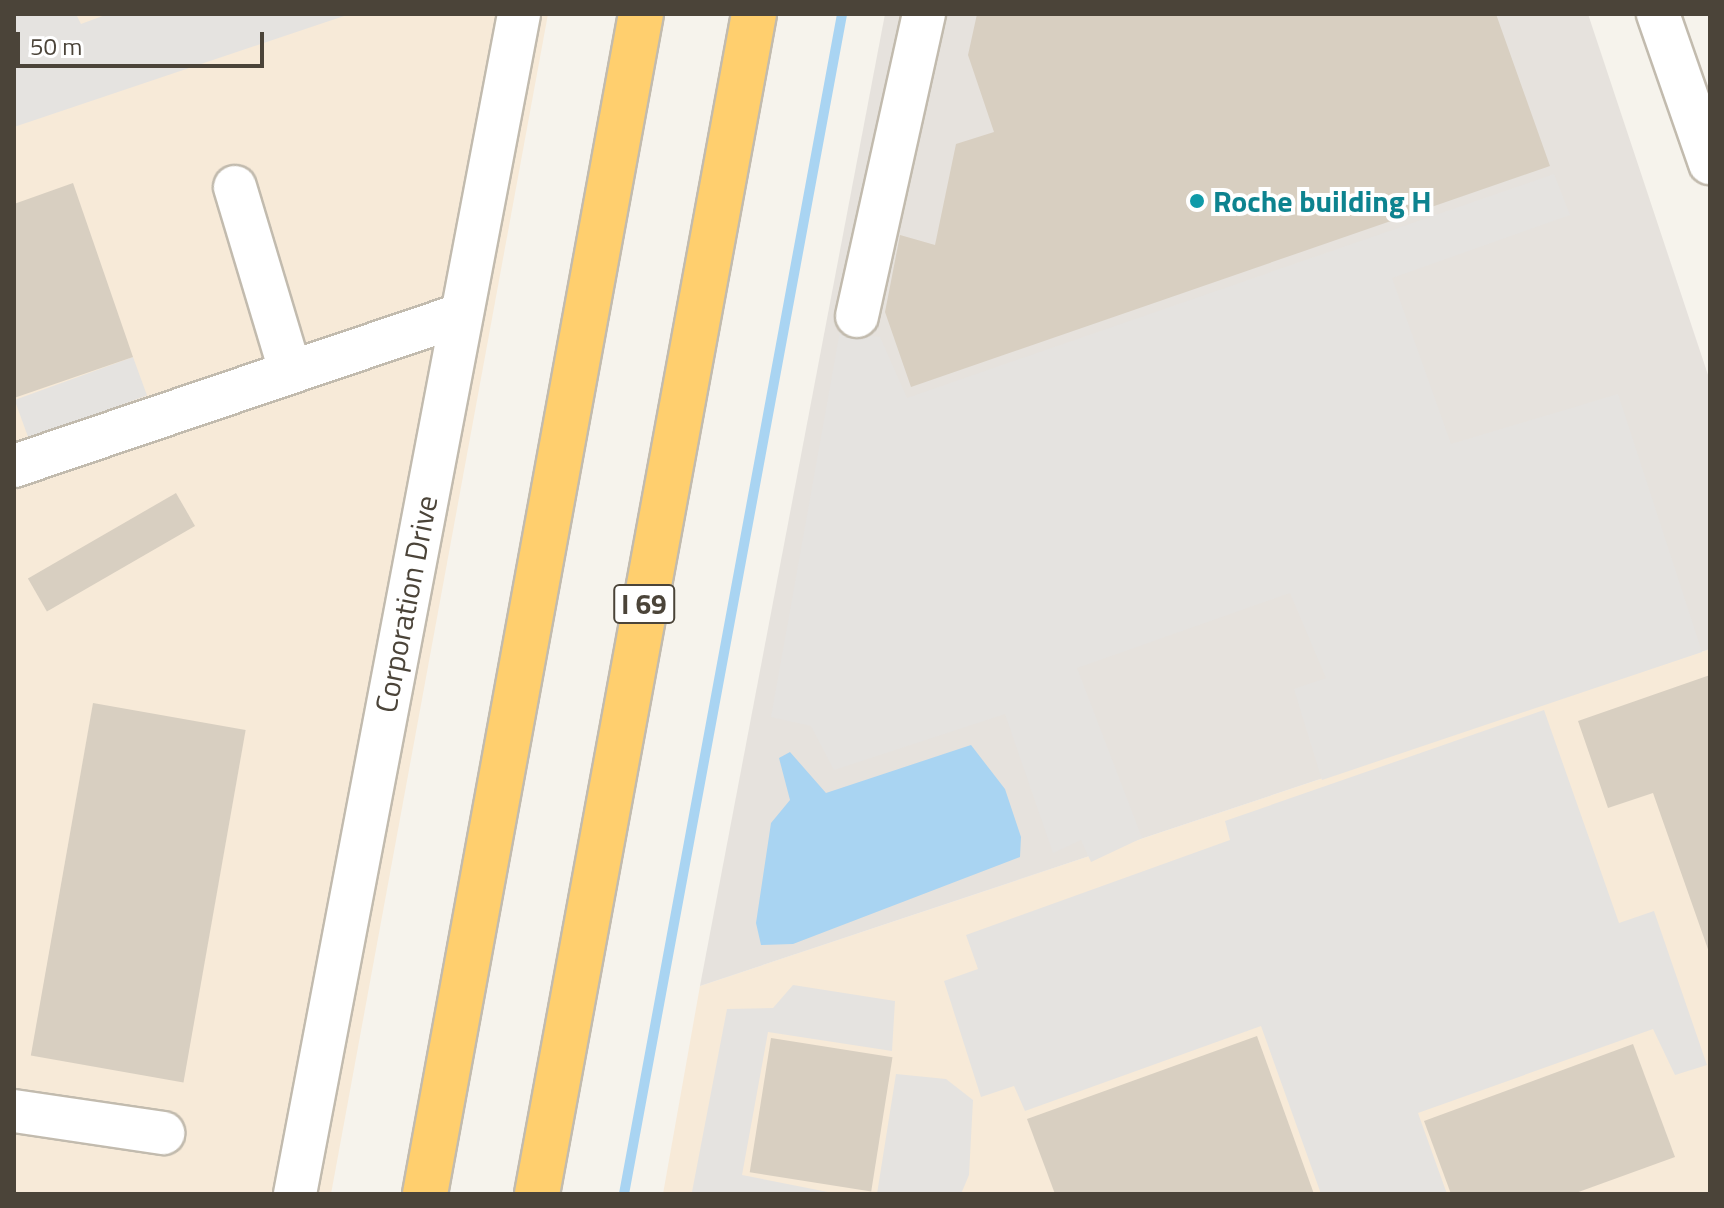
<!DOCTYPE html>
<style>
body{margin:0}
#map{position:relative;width:1724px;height:1208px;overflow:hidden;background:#f6f3ec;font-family:"Titillium Web",sans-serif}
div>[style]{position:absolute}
.commercial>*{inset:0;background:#f7ead8}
.industrial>*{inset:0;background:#e6e2dd}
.parking>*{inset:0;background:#e5e3e0;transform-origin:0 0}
.water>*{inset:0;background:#a9d4f2}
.stream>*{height:10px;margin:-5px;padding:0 5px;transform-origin:5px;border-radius:5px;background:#a9d4f2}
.building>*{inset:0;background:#d8cfc1;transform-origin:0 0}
.roads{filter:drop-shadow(2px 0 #c2bbae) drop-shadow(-2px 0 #c2bbae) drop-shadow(0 2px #c2bbae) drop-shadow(0 -2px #c2bbae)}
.minor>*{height:42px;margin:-21px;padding:0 21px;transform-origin:21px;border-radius:21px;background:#fff}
.highway>*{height:44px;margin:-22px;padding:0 22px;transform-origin:22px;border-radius:22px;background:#ffcf6e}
.dots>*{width:22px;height:22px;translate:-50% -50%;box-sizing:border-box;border:4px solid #fff;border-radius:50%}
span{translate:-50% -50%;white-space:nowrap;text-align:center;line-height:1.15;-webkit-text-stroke:8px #fff;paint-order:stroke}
.shield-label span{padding:2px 6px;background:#fff;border:2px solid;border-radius:6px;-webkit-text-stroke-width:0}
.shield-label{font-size:28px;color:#4b4439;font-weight:700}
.culture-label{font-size:30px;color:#0d838f;font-weight:700}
.left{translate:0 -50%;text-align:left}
.street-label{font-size:30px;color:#4b4439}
.frame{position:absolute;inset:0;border:16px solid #4b4439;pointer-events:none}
.scale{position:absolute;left:16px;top:32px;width:248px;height:36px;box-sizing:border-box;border:4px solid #4b4439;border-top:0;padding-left:10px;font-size:24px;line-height:28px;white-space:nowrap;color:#4b4439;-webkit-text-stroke:6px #fff;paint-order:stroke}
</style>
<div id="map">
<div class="commercial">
<i style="clip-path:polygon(14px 14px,548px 14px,331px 1194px,14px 1194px)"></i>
<i style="clip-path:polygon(1710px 649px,1710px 1194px,663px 1194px,700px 986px)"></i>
</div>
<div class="industrial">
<i style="clip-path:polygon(885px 14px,1588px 14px,1710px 381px,1710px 649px,700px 986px)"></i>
</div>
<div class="parking">
<i style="clip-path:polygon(14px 14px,76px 14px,81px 24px,108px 14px,350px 14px,14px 127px)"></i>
<i style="clip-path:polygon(1554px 174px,1570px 215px,1392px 278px,1451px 444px,1618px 394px,1702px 652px,1322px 780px,1294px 689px,1326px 678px,1290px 593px,1077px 668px,1142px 838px,1091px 862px,1081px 840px,1053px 853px,1005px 714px,834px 770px,811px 726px,771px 717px,840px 331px,880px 337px,907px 398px)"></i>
<i style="left:133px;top:357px;width:41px;height:126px;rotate:70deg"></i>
<i style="clip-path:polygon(1544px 710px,1619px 923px,1654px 911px,1707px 1065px,1675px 1075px,1653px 1029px,1418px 1113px,1447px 1194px,1321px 1194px,1261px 1026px,1025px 1111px,1014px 1086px,981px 1097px,944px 981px,978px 969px,966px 935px,1230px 840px,1225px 821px)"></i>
<i style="clip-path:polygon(793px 985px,895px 1001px,892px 1051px,768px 1032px,742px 1175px,838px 1194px,692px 1192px,727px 1009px,773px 1008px)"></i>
<i style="clip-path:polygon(896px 1074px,946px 1079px,973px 1100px,969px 1175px,961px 1194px,877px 1194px)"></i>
</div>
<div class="water">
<i style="clip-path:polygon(971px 745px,1005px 789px,1021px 837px,1020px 857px,793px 944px,761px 945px,756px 923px,771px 823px,790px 800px,779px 758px,790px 752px,826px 793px)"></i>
</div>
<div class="stream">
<i style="left:624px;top:1194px;width:1200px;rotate:-79.53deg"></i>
</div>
<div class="building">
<i style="clip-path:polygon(977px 14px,1496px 14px,1550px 166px,911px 387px,885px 312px,900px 235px,935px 245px,956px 144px,994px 132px,968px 55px)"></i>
<i style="clip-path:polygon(73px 183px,133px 357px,14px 398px,14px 204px)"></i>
<i style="left:176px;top:493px;width:38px;height:171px;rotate:60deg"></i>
<i style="clip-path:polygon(1710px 675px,1710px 955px,1653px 793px,1608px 808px,1578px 721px)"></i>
<i style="left:93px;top:703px;width:155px;height:358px;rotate:10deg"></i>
<i style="clip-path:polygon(1257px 1036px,1314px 1194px,1055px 1194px,1027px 1119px)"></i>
<i style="left:771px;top:1038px;width:123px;height:136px;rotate:9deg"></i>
<i style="clip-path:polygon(1633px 1044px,1675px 1157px,1573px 1194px,1451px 1194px,1424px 1121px)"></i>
</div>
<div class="roads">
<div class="minor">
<i style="left:1658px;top:14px;width:158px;rotate:70.8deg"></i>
<i style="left:235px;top:187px;width:191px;rotate:73.3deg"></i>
<i style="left:857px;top:316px;width:309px;rotate:-77.5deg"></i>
<i style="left:14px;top:466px;width:471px;rotate:-18.7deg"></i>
<i style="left:14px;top:1111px;width:151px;rotate:8.4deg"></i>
<i style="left:295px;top:1194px;width:1201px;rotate:-79.25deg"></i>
</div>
<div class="highway">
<i style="left:425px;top:1194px;width:1200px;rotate:-79.63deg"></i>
<i style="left:537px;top:1194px;width:1200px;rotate:-79.58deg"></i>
</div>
</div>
<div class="dots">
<i style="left:1197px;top:201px;background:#0f9aa8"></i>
</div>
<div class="shield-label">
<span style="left:644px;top:604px">I 69</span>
</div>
<div class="culture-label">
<span class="left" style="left:1213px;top:201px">Roche building H</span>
</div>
<div class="street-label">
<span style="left:406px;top:604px;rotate:-79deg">Corporation Drive</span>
</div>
<div class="frame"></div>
<div class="scale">50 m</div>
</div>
